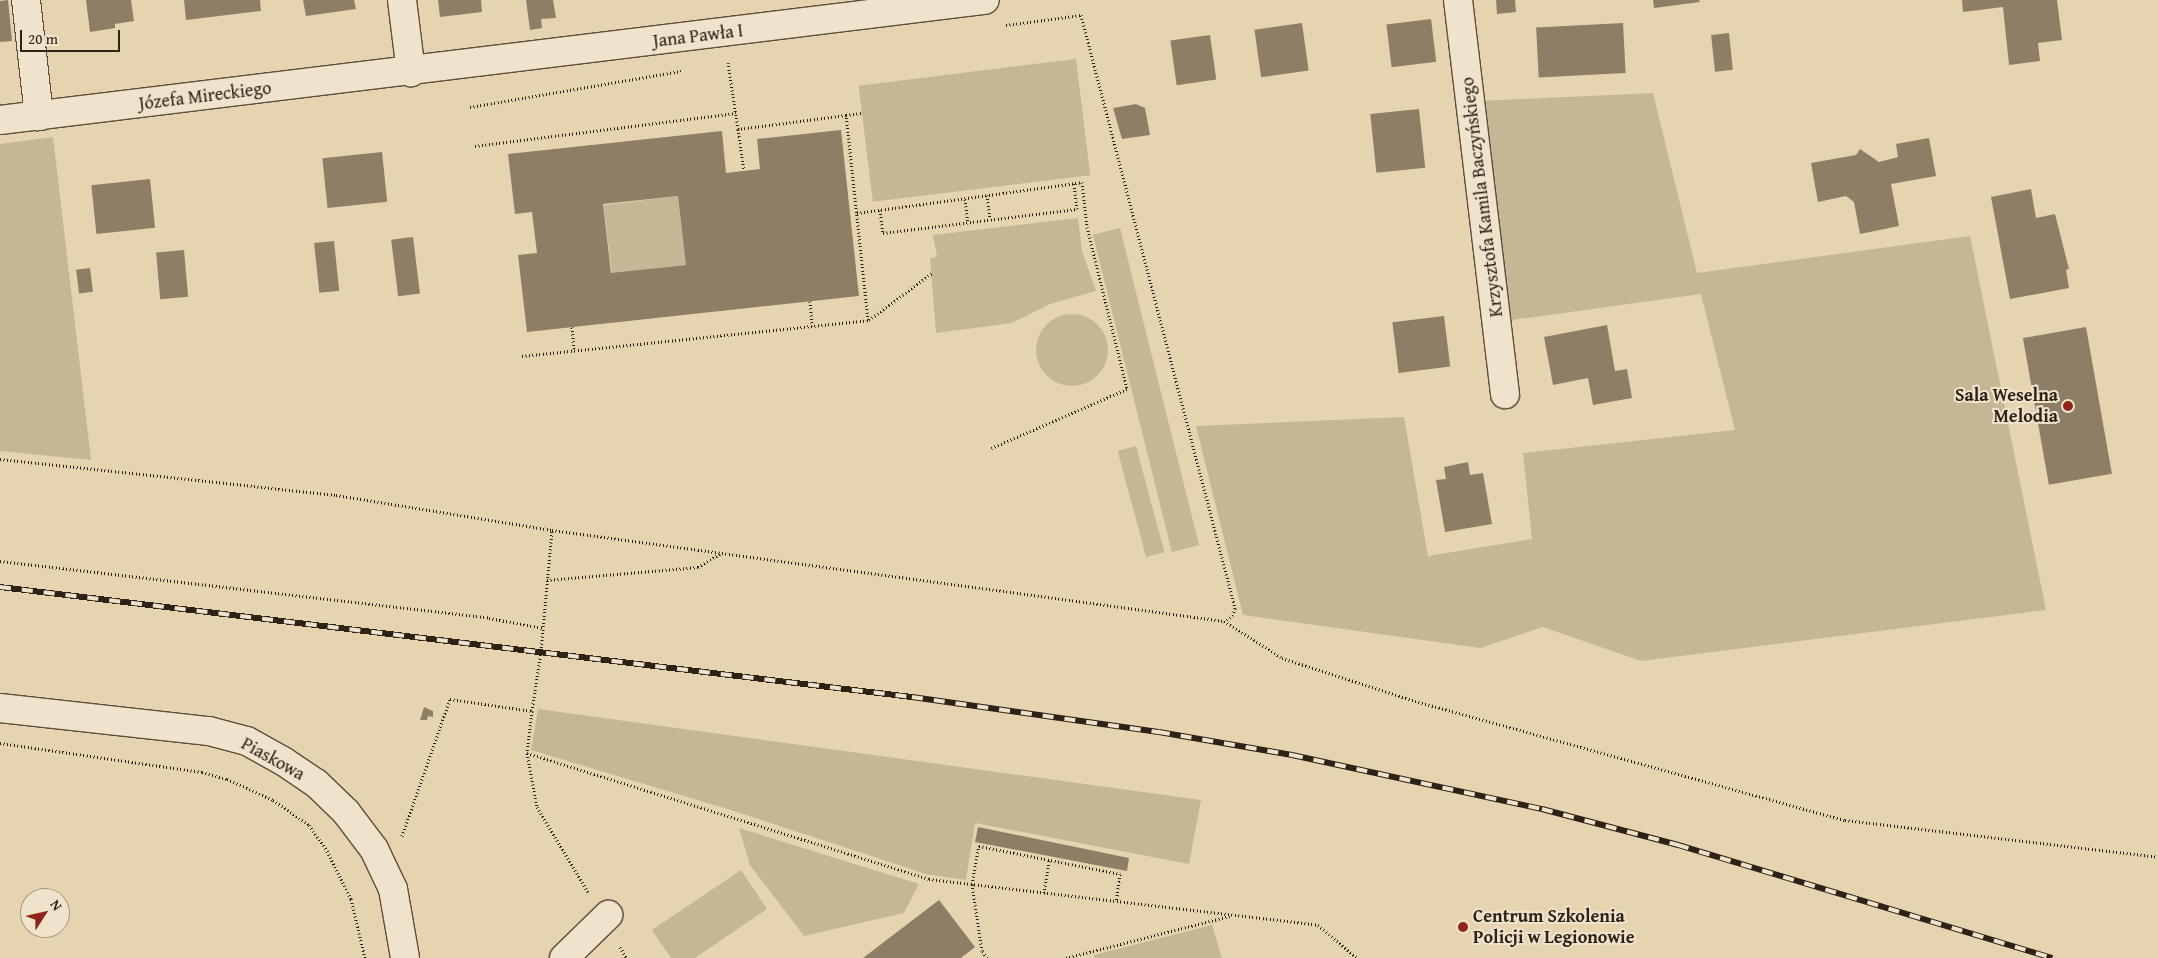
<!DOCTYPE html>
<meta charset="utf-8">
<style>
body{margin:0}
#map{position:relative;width:2158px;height:958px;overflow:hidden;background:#e6d4b1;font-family:"Gentium Book Plus",serif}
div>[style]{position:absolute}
.green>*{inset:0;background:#c6b696;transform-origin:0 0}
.round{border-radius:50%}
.building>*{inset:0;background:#8d7f66;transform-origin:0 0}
.path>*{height:3px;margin-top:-1.5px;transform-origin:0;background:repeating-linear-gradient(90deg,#2c2215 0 1px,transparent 0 3.5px)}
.roads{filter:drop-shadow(1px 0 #5a4e3c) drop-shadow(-1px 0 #5a4e3c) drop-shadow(0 1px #5a4e3c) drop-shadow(0 -1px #5a4e3c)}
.minor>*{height:28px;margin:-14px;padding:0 14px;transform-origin:14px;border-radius:14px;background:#efe3cc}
.rail>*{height:5.5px;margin-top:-2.75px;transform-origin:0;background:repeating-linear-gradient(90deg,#efe3cc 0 11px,#2c2215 0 22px);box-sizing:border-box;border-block:1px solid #2c2215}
.dots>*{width:14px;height:14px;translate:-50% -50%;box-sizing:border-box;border:2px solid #efe3cc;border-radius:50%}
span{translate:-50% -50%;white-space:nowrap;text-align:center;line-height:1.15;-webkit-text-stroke:4px #efe3cc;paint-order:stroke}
.street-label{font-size:18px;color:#2c2215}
.poi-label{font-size:18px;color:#2c2215;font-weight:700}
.right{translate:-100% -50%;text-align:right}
.left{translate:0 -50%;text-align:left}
.north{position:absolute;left:20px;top:888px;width:50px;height:50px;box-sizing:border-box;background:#efe3cc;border:1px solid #a19683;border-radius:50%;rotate:55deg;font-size:14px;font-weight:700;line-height:20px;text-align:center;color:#2c2215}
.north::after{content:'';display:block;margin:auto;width:18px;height:22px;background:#8f2418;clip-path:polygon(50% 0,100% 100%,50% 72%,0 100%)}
.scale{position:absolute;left:20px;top:30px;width:100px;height:22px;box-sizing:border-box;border:2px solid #2c2215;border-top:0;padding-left:6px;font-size:15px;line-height:18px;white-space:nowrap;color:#2c2215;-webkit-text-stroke:4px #efe3cc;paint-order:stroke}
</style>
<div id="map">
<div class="green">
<i style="left:1076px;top:59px;width:117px;height:219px;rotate:83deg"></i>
<i style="clip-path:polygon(1653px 93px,1697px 273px,1970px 236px,2046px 610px,1641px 661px,1543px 627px,1480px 648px,1243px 615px,1196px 426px,1404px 417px,1428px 556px,1532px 539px,1523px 453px,1735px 430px,1701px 294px,1505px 321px,1479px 101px)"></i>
<i style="clip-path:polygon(53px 137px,91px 460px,0 451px,0 144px)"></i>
<i style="left:678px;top:196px;width:69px;height:75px;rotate:83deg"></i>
<i style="clip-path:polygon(1078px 218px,1082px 251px,1096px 291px,1050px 304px,1012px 323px,936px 333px,930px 258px,937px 257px,933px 235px)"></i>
<i style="left:1120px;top:228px;width:327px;height:28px;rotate:76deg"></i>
<i class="round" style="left:1036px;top:314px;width:72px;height:72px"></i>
<i style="left:1136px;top:446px;width:110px;height:19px;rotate:75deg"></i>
<i style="clip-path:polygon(538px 709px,1201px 800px,1189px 864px,975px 823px,966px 880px,926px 874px,734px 811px,531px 750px)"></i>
<i style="clip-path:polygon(739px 828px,919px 884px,904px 913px,804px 936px,750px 865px)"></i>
<i style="clip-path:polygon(741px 870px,767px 909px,695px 958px,671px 958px,652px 930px)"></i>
<i style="clip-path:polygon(1212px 925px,1222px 958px,1095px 958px,1094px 955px)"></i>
</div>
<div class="building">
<i style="clip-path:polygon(8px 0,12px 41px,0 42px,0 1px)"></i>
<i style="clip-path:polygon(86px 0,131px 0,134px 21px,115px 24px,115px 28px,90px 32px)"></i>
<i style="clip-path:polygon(184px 0,260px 0,261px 11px,186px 20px)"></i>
<i style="clip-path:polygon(303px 0,354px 0,356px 9px,306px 16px)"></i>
<i style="clip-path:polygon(438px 0,481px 0,482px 12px,440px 17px)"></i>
<i style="clip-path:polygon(526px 0,553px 0,556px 18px,541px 19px,542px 28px,530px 30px)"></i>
<i style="clip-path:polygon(1496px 0,1515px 0,1516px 12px,1497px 14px)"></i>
<i style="clip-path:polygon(1653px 0,1699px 0,1700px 2px,1654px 8px)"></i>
<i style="clip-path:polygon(1962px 0,2057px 0,2062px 40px,2038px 43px,2040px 61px,2009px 65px,2003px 7px,1963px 12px)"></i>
<i style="left:1431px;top:19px;width:43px;height:45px;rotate:83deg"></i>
<i style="left:1302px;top:23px;width:48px;height:48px;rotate:82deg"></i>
<i style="left:1623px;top:23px;width:50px;height:87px;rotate:87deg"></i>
<i style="left:1729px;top:33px;width:37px;height:18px;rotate:84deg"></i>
<i style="left:1210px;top:35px;width:45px;height:40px;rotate:82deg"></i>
<i style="clip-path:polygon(1136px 104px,1145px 108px,1150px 135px,1122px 139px,1113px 108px)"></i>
<i style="left:1419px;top:109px;width:59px;height:49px;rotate:84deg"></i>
<i style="clip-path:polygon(evenodd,841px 130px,859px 296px,527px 332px,518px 255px,537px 253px,532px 212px,515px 214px,508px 154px,722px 131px,726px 173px,760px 169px,757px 139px,841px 130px,678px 196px,686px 265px,611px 273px,603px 204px,678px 196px)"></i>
<i style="clip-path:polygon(1929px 138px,1936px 176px,1891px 184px,1899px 226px,1860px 234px,1854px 202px,1846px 196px,1818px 202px,1811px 163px,1856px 155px,1860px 149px,1879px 162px,1898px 157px,1896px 144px)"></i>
<i style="left:382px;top:152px;width:50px;height:60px;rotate:84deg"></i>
<i style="left:150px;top:179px;width:49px;height:59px;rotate:84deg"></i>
<i style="clip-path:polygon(2031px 189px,2036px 218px,2055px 214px,2069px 269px,2066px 270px,2069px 288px,2010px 299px,1991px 197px)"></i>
<i style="left:413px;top:237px;width:57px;height:22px;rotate:83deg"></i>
<i style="left:334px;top:241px;width:50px;height:20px;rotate:84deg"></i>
<i style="left:184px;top:250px;width:47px;height:28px;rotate:85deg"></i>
<i style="left:90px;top:268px;width:24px;height:14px;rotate:83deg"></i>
<i style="left:1444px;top:316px;width:51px;height:52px;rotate:83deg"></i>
<i style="clip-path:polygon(1607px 325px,1615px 371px,1627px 369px,1632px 398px,1593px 405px,1588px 378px,1553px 385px,1544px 337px)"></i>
<i style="left:2086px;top:327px;width:149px;height:64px;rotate:80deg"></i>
<i style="clip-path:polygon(1468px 462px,1470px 475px,1483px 473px,1492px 524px,1445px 532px,1436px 480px,1446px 479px,1444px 467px)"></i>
<i style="clip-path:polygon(424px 707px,433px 711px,433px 717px,428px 716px,427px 720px,420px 720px)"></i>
<i style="clip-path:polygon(978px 827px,1129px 858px,1127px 871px,975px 842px)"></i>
<i style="clip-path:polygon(939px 900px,975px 947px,961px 958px,863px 958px)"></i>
</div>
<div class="path">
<i style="left:1006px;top:25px;width:76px;rotate:-7.6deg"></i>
<i style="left:1081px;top:15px;width:613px;rotate:75.44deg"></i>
<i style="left:1235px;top:608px;width:7px;rotate:106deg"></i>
<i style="left:1233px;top:615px;width:10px;rotate:143deg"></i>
<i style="left:470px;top:107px;width:214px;rotate:-9.7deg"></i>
<i style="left:846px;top:115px;width:16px;rotate:-7deg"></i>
<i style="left:738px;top:129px;width:42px;rotate:81.9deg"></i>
<i style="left:475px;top:146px;width:263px;rotate:-7.2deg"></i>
<i style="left:987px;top:195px;width:24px;rotate:83deg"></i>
<i style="left:965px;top:199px;width:23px;rotate:83deg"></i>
<i style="left:880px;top:210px;width:23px;rotate:83deg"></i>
<i style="left:883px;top:233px;width:195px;rotate:-7.1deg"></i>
<i style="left:1077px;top:209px;width:26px;rotate:-97deg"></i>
<i style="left:857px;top:213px;width:227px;rotate:-7.8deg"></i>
<i style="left:1082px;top:182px;width:45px;rotate:83.7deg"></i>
<i style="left:1087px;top:227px;width:167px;rotate:76.1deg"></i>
<i style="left:1127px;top:389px;width:148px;rotate:156.5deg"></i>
<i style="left:810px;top:301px;width:25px;rotate:85deg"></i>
<i style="left:869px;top:320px;width:79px;rotate:-36.7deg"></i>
<i style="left:572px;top:327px;width:23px;rotate:85deg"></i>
<i style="left:522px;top:356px;width:348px;rotate:-5.9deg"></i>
<i style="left:868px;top:320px;width:206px;rotate:-96.1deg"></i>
<i style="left:846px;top:115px;width:109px;rotate:172.6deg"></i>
<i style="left:738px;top:129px;width:67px;rotate:-98.6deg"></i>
<i style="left:0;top:459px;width:338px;rotate:6.1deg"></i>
<i style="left:336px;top:495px;width:219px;rotate:9.2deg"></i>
<i style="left:552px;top:530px;width:678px;rotate:7.71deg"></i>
<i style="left:1224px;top:621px;width:69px;rotate:32.5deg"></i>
<i style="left:1282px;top:658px;width:140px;rotate:17.9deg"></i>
<i style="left:1415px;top:701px;width:446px;rotate:15.5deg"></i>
<i style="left:1845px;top:820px;width:315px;rotate:6.7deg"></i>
<i style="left:0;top:561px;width:492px;rotate:6.6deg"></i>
<i style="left:489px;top:618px;width:55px;rotate:10.5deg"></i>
<i style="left:547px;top:580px;width:152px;rotate:-4.9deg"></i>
<i style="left:698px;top:567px;width:27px;rotate:-31deg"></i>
<i style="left:532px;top:711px;width:42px;rotate:96.8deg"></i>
<i style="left:527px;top:753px;width:55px;rotate:79.5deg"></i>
<i style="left:537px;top:807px;width:99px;rotate:59deg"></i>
<i style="left:0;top:743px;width:204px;rotate:8.2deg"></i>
<i style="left:202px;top:772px;width:26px;rotate:16deg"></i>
<i style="left:227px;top:779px;width:51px;rotate:24.5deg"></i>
<i style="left:273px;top:800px;width:44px;rotate:34.8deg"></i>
<i style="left:309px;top:825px;width:32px;rotate:55deg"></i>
<i style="left:327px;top:851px;width:54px;rotate:63.4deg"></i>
<i style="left:351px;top:899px;width:61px;rotate:76.7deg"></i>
<i style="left:527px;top:753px;width:421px;rotate:17.4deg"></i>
<i style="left:929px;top:879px;width:392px;rotate:6.7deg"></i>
<i style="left:1318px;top:925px;width:51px;rotate:40.2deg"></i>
<i style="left:402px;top:836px;width:145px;rotate:-70.7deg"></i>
<i style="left:450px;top:699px;width:83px;rotate:8.3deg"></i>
<i style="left:532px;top:711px;width:61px;rotate:-81.5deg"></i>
<i style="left:541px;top:651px;width:121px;rotate:-84.8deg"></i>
<i style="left:1044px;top:893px;width:33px;rotate:-81deg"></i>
<i style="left:620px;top:947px;width:13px;rotate:58deg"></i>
<i style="left:987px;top:958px;width:9px;rotate:-126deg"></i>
<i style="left:982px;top:951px;width:68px;rotate:-98.5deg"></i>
<i style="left:972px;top:884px;width:39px;rotate:-80deg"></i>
<i style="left:979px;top:846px;width:144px;rotate:11.2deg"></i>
<i style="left:1120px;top:874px;width:27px;rotate:98deg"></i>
<i style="left:1066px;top:958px;width:169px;rotate:-14.4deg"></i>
</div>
<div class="roads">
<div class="minor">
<i style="left:26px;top:0;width:117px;rotate:83.6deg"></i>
<i style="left:402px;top:0;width:73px;rotate:82.9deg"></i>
<i style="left:1458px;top:0;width:397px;rotate:83.2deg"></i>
<i style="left:0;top:120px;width:992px;rotate:-6.95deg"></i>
<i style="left:0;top:708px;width:210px;rotate:6.3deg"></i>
<i style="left:209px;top:731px;width:39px;rotate:15deg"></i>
<i style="left:247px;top:741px;width:41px;rotate:29.1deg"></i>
<i style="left:283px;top:761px;width:40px;rotate:34deg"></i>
<i style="left:316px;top:783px;width:42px;rotate:44deg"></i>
<i style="left:346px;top:812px;width:46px;rotate:52.9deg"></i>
<i style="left:374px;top:849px;width:44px;rotate:64.6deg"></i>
<i style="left:393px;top:889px;width:70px;rotate:80.1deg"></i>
<i style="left:564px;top:958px;width:62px;rotate:-44.3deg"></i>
</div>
</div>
<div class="rail">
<i style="left:0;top:587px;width:919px;rotate:6.88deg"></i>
<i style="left:912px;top:697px;width:249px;rotate:8.1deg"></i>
<i style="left:1159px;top:732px;width:135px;rotate:9.8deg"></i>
<i style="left:1292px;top:755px;width:256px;rotate:12.2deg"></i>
<i style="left:1542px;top:809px;width:141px;rotate:14.8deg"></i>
<i style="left:1678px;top:845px;width:391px;rotate:16.8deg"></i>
</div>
<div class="dots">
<i style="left:2068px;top:406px;background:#8f2418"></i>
<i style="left:1463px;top:927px;background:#8f2418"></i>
</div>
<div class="street-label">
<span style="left:698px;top:36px;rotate:-7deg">Jana Pawła I</span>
<span style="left:205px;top:96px;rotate:-7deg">Józefa Mireckiego</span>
<span style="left:1482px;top:197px;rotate:-97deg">Krzysztofa Kamila Baczyńskiego</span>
<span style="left:273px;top:759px;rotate:29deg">Piaskowa</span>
</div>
<div class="poi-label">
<span class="right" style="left:2058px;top:406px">Sala Weselna<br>Melodia</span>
<span class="left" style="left:1473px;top:927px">Centrum Szkolenia<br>Policji w Legionowie</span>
</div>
<div class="north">N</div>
<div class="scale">20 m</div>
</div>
